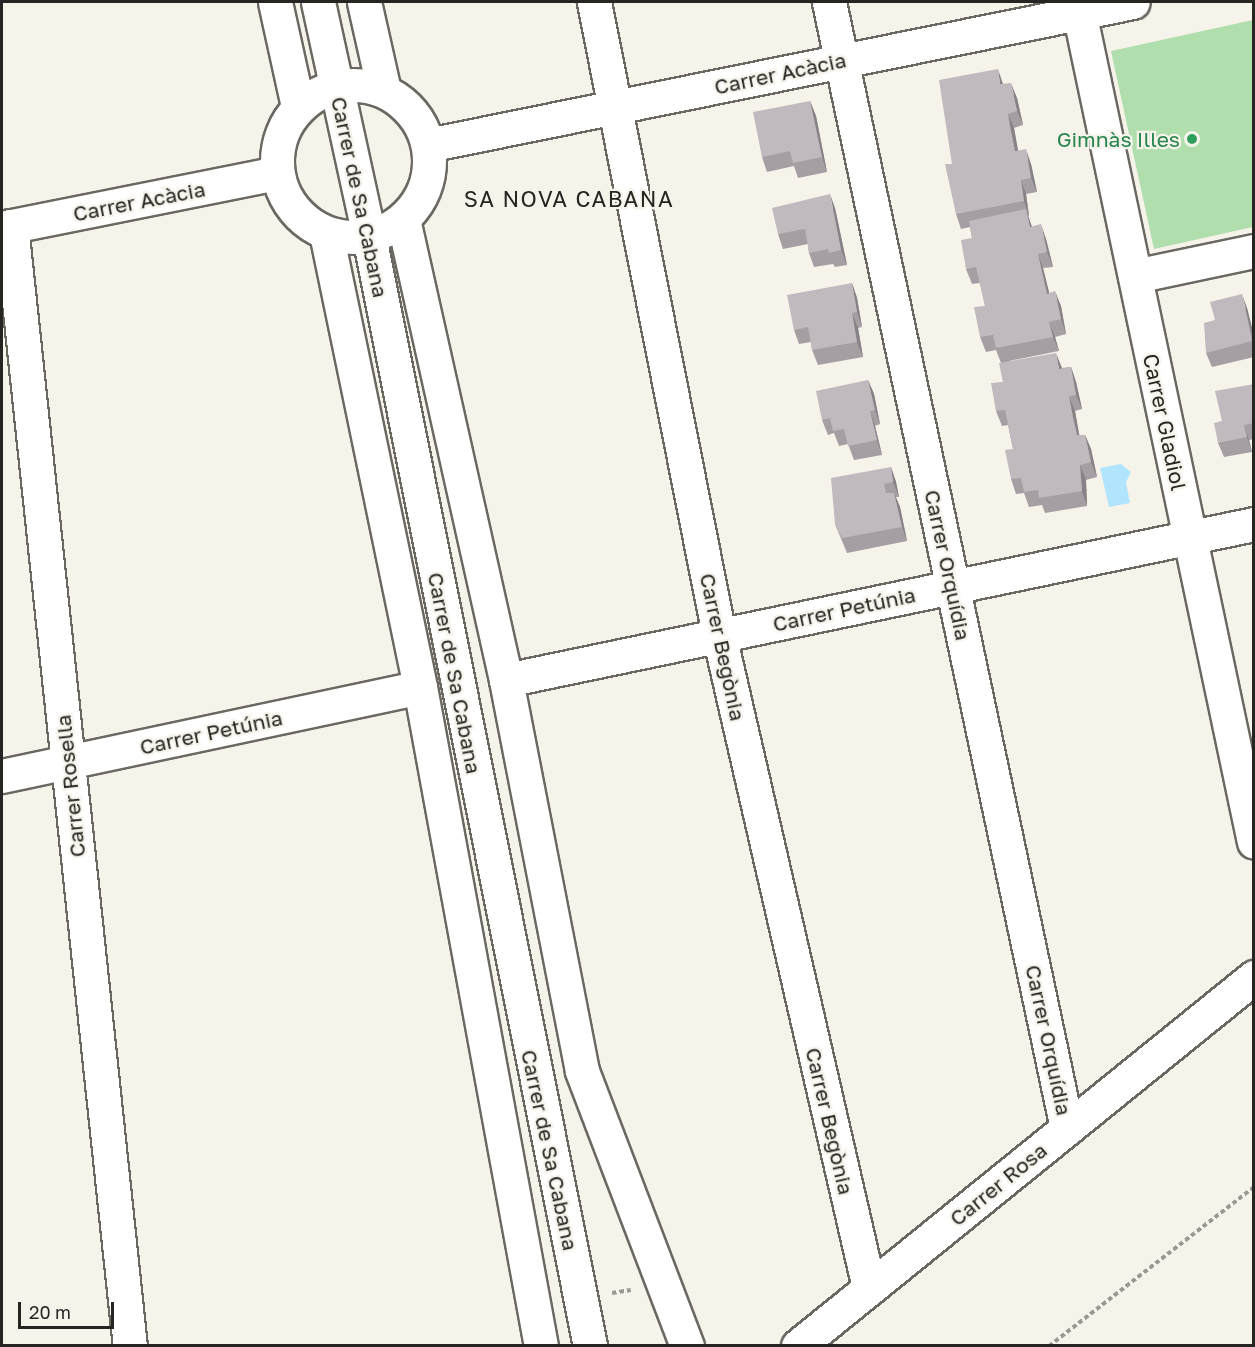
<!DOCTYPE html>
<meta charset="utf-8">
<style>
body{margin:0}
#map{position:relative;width:1255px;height:1347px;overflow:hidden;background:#f6f3eb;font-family:"Golos Text",sans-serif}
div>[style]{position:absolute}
.green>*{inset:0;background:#b1dead}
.water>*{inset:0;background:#b1e5fe}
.path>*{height:4px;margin-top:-2px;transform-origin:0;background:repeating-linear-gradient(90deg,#9a9892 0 4.5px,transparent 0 7.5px)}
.roads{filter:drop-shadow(2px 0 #6a6861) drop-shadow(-2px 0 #6a6861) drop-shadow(0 2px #6a6861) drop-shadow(0 -2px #6a6861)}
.minor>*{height:33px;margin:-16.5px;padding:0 16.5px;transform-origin:16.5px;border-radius:16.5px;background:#fff}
.minor>.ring{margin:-16.5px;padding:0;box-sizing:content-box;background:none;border:33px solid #fff;border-radius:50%}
.wall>*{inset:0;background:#a59fa3}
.shaded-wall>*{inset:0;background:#868285}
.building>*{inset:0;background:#c0b9be}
.dots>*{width:16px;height:16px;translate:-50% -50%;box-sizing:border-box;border:3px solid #f6f3eb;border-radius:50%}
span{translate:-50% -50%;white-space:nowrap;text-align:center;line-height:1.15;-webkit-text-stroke:4.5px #f6f3eb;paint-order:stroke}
.street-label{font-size:21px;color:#262522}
.leisure-label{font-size:21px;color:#27864d}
.right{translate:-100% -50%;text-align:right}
.neighbourhood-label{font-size:22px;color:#262522;letter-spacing:1.5px}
.frame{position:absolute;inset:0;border:3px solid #262522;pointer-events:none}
.scale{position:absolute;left:18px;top:1302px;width:96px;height:27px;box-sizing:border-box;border:3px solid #262522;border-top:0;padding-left:8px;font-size:18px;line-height:21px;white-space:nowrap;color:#262522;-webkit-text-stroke:4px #f6f3eb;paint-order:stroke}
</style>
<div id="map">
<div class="green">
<i style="clip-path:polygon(1253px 20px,1253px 227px,1154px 249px,1111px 51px)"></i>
</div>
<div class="water">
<i style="clip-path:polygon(1121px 464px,1131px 472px,1126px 482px,1130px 503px,1109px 507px,1100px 468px)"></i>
</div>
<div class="path">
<i style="left:612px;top:1293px;width:19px;rotate:-9deg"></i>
<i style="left:1049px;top:1346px;width:259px;rotate:-37.8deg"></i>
</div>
<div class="roads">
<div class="minor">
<i style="left:275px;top:2px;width:107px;rotate:77.6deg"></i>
<i style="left:318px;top:2px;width:239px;rotate:77.7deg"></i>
<i style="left:369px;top:236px;width:1132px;rotate:78.74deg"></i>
<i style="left:364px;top:2px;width:91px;rotate:77.3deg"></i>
<i style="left:594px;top:2px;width:645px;rotate:78.83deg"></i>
<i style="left:719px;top:635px;width:670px;rotate:77.06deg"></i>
<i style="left:829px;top:2px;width:1151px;rotate:78.07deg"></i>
<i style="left:1077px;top:2px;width:858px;rotate:78.1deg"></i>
<i class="ring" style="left:277px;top:85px;width:119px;height:119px"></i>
<i style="left:428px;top:145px;width:719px;rotate:-11.47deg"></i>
<i style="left:403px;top:219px;width:472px;rotate:77.4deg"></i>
<i style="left:506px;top:680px;width:398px;rotate:79deg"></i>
<i style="left:582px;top:1071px;width:294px;rotate:69.1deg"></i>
<i style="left:11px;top:226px;width:1126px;rotate:83.94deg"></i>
<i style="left:2px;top:228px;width:280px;rotate:-11.3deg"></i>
<i style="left:326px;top:233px;width:464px;rotate:78.3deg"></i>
<i style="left:420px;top:687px;width:670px;rotate:79.6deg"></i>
<i style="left:1135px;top:276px;width:122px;rotate:-11.9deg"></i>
<i style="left:506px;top:680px;width:764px;rotate:-11.78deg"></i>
<i style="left:2px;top:776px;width:427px;rotate:-12deg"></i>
<i style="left:798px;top:1346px;width:587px;rotate:-38.98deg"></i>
</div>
</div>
<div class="wall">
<i style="clip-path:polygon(1003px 84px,1017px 98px,1023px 125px,1014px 128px,1017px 147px,1017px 151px,1031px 164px,1037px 192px,1026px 194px,1029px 216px,1028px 216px,1032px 227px,1046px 239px,1053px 267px,1043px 268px,1049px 293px,1061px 306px,1066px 334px,1055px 337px,1059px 351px,1009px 361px,1062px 368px,1071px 367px,1076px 382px,1082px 409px,1075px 411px,1079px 435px,1085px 435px,1091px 449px,1097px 477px,1086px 480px,1087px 506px,1045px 513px,1042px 505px,1029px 507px,1024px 493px,1016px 494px,1011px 479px,1013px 449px,1008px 425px,1002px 426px,996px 411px,1003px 382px,1001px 363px,996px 350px,986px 352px,980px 337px,985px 306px,980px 283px,972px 284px,966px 269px,972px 238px,970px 227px,961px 229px,956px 214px,952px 164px)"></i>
<i style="clip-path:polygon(810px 101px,816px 116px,827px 172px,798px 178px,794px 166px,767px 172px,762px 157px)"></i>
<i style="clip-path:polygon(835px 208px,847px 265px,835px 267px,833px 264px,814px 267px,809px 253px,808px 244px,783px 249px,778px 234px)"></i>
<i style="clip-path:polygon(852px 283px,857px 298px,862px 327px,858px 328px,863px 357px,818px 365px,812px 350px,811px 342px,799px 344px,794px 330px)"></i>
<i style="clip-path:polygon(1247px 308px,1254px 336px,1254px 357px,1212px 367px,1206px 353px,1215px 320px)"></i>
<i style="clip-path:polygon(868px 380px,874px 394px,880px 424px,875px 426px,882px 455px,854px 460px,848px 444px,839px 446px,834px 433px,828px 435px,822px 420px)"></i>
<i style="clip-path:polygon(1254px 384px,1254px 439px,1249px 440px,1252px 452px,1224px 457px,1218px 443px,1222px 421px)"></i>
<i style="clip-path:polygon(891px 467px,896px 482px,899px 497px,896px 497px,900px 507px,907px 541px,847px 553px,835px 524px)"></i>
</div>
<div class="shaded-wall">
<i style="clip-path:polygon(998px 69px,1003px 84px,1000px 84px)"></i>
<i style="clip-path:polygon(1011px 83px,1017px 98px,1023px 125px,1017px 111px)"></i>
<i style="clip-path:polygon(810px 101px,816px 116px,827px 172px,822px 157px)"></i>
<i style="clip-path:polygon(1008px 114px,1014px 128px,1021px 166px,1015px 151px)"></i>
<i style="clip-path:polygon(1026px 149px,1031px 164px,1037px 192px,1031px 178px)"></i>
<i style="clip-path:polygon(1021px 180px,1026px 194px,1029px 216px,1024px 201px)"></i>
<i style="clip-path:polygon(830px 194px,835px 208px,847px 265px,841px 250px)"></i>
<i style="clip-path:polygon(1026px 209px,1031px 224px,1035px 242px,1030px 227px)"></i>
<i style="clip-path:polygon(1041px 224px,1046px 239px,1053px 267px,1047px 252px)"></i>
<i style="clip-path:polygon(1038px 254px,1043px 268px,1053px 308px,1047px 294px)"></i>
<i style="clip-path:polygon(852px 283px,857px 298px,862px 327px,857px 312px)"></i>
<i style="clip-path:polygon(1055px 291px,1061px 306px,1066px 334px,1061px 319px)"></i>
<i style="clip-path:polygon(1242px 294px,1247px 308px,1254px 336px,1254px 344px)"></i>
<i style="clip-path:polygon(852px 313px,858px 328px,863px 357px,857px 342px)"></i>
<i style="clip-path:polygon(1049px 322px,1055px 337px,1059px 351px,1053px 337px)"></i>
<i style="clip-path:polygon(1056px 353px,1062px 368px,1059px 369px)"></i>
<i style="clip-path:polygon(1071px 367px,1076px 382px,1082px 409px,1076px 395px)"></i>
<i style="clip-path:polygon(868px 380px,874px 394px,880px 424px,875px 410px)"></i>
<i style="clip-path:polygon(1069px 396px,1075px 411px,1082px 450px,1077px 435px)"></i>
<i style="clip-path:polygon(870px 411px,875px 426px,882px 455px,877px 440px)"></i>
<i style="clip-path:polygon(1244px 425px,1249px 440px,1252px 452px,1247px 437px)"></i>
<i style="clip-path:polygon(1085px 435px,1091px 449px,1097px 477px,1091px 462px)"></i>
<i style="clip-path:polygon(1080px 465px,1086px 480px,1087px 506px,1082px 491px)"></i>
<i style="clip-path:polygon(891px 467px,896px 482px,899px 497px,893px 482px)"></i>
<i style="clip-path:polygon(894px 493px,900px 507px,907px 541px,902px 527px)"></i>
</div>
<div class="building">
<i style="clip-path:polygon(998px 69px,1000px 84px,1011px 83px,1017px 111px,1008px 114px,1011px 132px,1015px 151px,1026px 149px,1031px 178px,1021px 180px,1024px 201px,956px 214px,945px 164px,952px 164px,939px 80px)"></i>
<i style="clip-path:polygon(810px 101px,822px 157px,793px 163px,790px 151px,762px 157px,753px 112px)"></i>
<i style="clip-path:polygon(830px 194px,841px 250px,829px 253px,828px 249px,809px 253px,805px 229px,778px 234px,772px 208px)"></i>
<i style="clip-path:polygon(1026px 209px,1030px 227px,1041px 224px,1047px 252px,1038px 254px,1047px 294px,1055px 291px,1061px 319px,1049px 322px,1053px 337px,996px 348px,993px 335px,980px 337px,974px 307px,985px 306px,976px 267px,966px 269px,961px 240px,972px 238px,969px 221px)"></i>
<i style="clip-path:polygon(852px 283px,857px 312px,852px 313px,857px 342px,812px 350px,808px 327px,794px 330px,787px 295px)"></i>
<i style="clip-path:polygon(1242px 294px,1252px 341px,1206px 353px,1204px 323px,1215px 320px,1210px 302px)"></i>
<i style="clip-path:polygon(1056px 353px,1059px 369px,1071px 367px,1076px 395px,1069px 396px,1073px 418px,1077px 435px,1085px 435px,1091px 462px,1080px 465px,1082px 491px,1039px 498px,1038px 490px,1024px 492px,1021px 478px,1011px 479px,1005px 450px,1013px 449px,1005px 410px,996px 411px,991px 383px,1003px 382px,999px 363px)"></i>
<i style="clip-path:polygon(868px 380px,875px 410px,870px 411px,877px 440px,848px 446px,844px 429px,833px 431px,830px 418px,822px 420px,816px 391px)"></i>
<i style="clip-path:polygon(1254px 384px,1254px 423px,1244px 425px,1247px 437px,1218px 443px,1214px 423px,1222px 421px,1215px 391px)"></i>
<i style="clip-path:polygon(891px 467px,893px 482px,884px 484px,886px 493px,894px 493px,902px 527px,842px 538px,835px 524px,831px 478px)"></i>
</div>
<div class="dots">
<i style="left:1192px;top:139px;background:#2e9e5b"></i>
</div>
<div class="street-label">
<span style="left:780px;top:73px;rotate:-12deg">Carrer Acàcia</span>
<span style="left:360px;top:197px;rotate:78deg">Carrer de Sa Cabana</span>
<span style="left:139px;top:201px;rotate:-11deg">Carrer Acàcia</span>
<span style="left:1165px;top:422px;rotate:78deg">Carrer Gladiol</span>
<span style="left:948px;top:565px;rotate:78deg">Carrer Orquídia</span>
<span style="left:844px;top:609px;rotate:-12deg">Carrer Petúnia</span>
<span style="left:723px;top:647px;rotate:78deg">Carrer Begònia</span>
<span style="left:455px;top:673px;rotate:79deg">Carrer de Sa Cabana</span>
<span style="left:211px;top:732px;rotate:-12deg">Carrer Petúnia</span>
<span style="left:70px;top:786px;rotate:-96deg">Carrer Rosella</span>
<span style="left:1049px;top:1040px;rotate:78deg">Carrer Orquídia</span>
<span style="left:830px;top:1121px;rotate:77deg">Carrer Begònia</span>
<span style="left:550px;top:1150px;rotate:78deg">Carrer de Sa Cabana</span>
<span style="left:998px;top:1184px;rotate:-39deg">Carrer Rosa</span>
</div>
<div class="leisure-label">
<span class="right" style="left:1180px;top:139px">Gimnàs Illes</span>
</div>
<div class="neighbourhood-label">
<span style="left:569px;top:199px">SA NOVA CABANA</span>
</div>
<div class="frame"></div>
<div class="scale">20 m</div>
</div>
